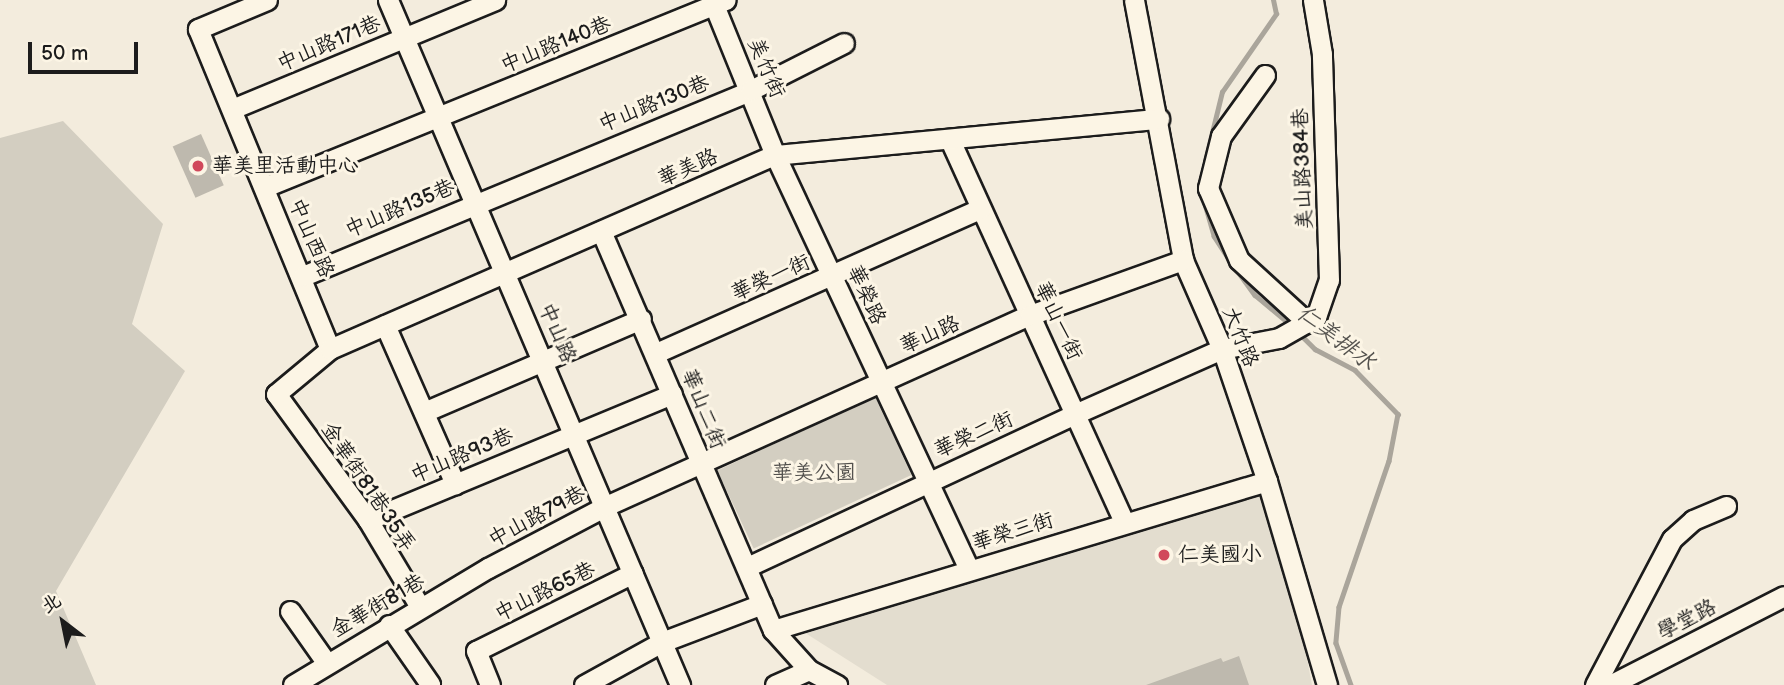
<!DOCTYPE html>
<meta charset="utf-8">
<style>
body{margin:0}
#map{position:relative;width:1784px;height:685px;overflow:hidden;background:#f3ecdd;font-family:"Balsamiq Sans","LXGW WenKai TC",sans-serif}
div>[style]{position:absolute}
.built>*{inset:0;background:#e3ddcf}
.green>*{inset:0;background:#d3cec1;transform-origin:0 0}
.stream>*{height:4.5px;margin:-2.25px;padding:0 2.25px;transform-origin:2.25px;border-radius:2.25px;background:#aaa59b}
.building>*{inset:0;background:#beb9ae;transform-origin:0 0}
.roads{filter:drop-shadow(2px 0 #1c1c1c) drop-shadow(-2px 0 #1c1c1c) drop-shadow(0 2px #1c1c1c) drop-shadow(0 -2px #1c1c1c)}
.minor>*{height:19px;margin:-9.5px;padding:0 9.5px;transform-origin:9.5px;border-radius:9.5px;background:#fcf5e5}
.dots>*{width:19px;height:19px;translate:-50% -50%;box-sizing:border-box;border:4px solid #fcf5e5;border-radius:50%}
span{translate:-50% -50%;white-space:nowrap;text-align:center;line-height:1.15;-webkit-text-stroke:6px #fcf5e5;paint-order:stroke}
.street-label{font-size:21px;color:#1c1c1c}
.poi-label{font-size:21px;color:#1c1c1c}
.left{translate:0 -50%;text-align:left}
.park-label{font-size:21px;color:#53514e}
.water-label{font-size:23px;color:#55534f;font-style:italic}
.north{position:absolute;left:28px;top:587px;width:70px;height:70px;-webkit-text-stroke:5px #fcf5e5;paint-order:stroke;rotate:328deg;font-size:19px;font-weight:700;line-height:28px;text-align:center;color:#1c1c1c}
.north::after{content:'';display:block;margin:auto;width:24px;height:32px;background:#1c1c1c;clip-path:polygon(50% 0,100% 100%,50% 72%,0 100%)}
.scale{position:absolute;left:28px;top:42px;width:110px;height:32px;box-sizing:border-box;border:4px solid #1c1c1c;border-top:0;padding-left:9px;font-size:21px;line-height:24px;white-space:nowrap;color:#1c1c1c;-webkit-text-stroke:5px #fcf5e5;paint-order:stroke}
</style>
<div id="map">
<div class="built">
<i style="clip-path:polygon(1258px 493px,1299px 617px,1312px 685px,887px 685px,799px 629px)"></i>
</div>
<div class="green">
<i style="clip-path:polygon(63px 121px,163px 224px,132px 324px,185px 371px,56px 591px,96px 685px,0 685px,0 138px)"></i>
<i style="left:875px;top:397px;width:86px;height:174px;rotate:65deg"></i>
</div>
<div class="stream">
<i style="left:1205px;top:161px;width:71px;rotate:-76.2deg"></i>
<i style="left:1222px;top:92px;width:95px;rotate:-55.3deg"></i>
<i style="left:1276px;top:14px;width:14px;rotate:-102deg"></i>
<i style="left:1205px;top:204px;width:33px;rotate:74deg"></i>
<i style="left:1214px;top:236px;width:27px;rotate:57deg"></i>
<i style="left:1236px;top:269px;width:32px;rotate:54deg"></i>
<i style="left:1255px;top:295px;width:47px;rotate:39.8deg"></i>
<i style="left:1299px;top:333px;width:23px;rotate:45deg"></i>
<i style="left:1315px;top:349px;width:45px;rotate:27.7deg"></i>
<i style="left:1355px;top:370px;width:62px;rotate:45.7deg"></i>
<i style="left:1398px;top:414px;width:48px;rotate:100.8deg"></i>
<i style="left:1389px;top:461px;width:154px;rotate:108.9deg"></i>
<i style="left:1339px;top:607px;width:36px;rotate:95deg"></i>
<i style="left:1336px;top:643px;width:45px;rotate:70.3deg"></i>
</div>
<div class="building">
<i style="left:201px;top:134px;width:56px;height:31px;rotate:66deg"></i>
<i style="clip-path:polygon(1239px 656px,1249px 685px,1146px 685px,1221px 658px,1223px 662px)"></i>
</div>
<div class="roads">
<div class="minor">
<i style="left:267px;top:0;width:75px;rotate:157.2deg"></i>
<i style="left:198px;top:29px;width:346px;rotate:67.6deg"></i>
<i style="left:388px;top:0;width:745px;rotate:66.91deg"></i>
<i style="left:712px;top:0;width:167px;rotate:67.9deg"></i>
<i style="left:775px;top:155px;width:457px;rotate:64.9deg"></i>
<i style="left:1134px;top:0;width:265px;rotate:79.3deg"></i>
<i style="left:1183px;top:260px;width:97px;rotate:66.3deg"></i>
<i style="left:1222px;top:349px;width:139px;rotate:71.2deg"></i>
<i style="left:1267px;top:481px;width:213px;rotate:73.6deg"></i>
<i style="left:1265px;top:75px;width:75px;rotate:125.8deg"></i>
<i style="left:1221px;top:136px;width:54px;rotate:104deg"></i>
<i style="left:1208px;top:188px;width:78px;rotate:66.7deg"></i>
<i style="left:1239px;top:260px;width:93px;rotate:42.4deg"></i>
<i style="left:232px;top:109px;width:285px;rotate:-22.5deg"></i>
<i style="left:950px;top:140px;width:420px;rotate:65.5deg"></i>
<i style="left:265px;top:187px;width:497px;rotate:-22.1deg"></i>
<i style="left:601px;top:231px;width:434px;rotate:66.7deg"></i>
<i style="left:773px;top:630px;width:54px;rotate:48deg"></i>
<i style="left:809px;top:670px;width:32px;rotate:28deg"></i>
<i style="left:303px;top:276px;width:485px;rotate:-22.5deg"></i>
<i style="left:751px;top:90px;width:104px;rotate:-26.8deg"></i>
<i style="left:385px;top:325px;width:174px;rotate:66.2deg"></i>
<i style="left:656px;top:353px;width:355px;rotate:-24deg"></i>
<i style="left:424px;top:412px;width:236px;rotate:-23.2deg"></i>
<i style="left:368px;top:520px;width:329px;rotate:-22.5deg"></i>
<i style="left:747px;top:567px;width:362px;rotate:-25deg"></i>
<i style="left:1075px;top:414px;width:161px;rotate:-23.9deg"></i>
<i style="left:1222px;top:349px;width:58px;rotate:-10.9deg"></i>
<i style="left:1279px;top:338px;width:43px;rotate:-29.6deg"></i>
<i style="left:1316px;top:317px;width:39px;rotate:-71deg"></i>
<i style="left:1329px;top:280px;width:226px;rotate:-91.8deg"></i>
<i style="left:1322px;top:54px;width:55px;rotate:-99.5deg"></i>
<i style="left:420px;top:607px;width:101px;rotate:-120.9deg"></i>
<i style="left:368px;top:520px;width:156px;rotate:-126.1deg"></i>
<i style="left:276px;top:394px;width:70px;rotate:-39.8deg"></i>
<i style="left:330px;top:349px;width:485px;rotate:-23.6deg"></i>
<i style="left:775px;top:155px;width:386px;rotate:-5.4deg"></i>
<i style="left:290px;top:611px;width:62px;rotate:54.8deg"></i>
<i style="left:389px;top:625px;width:72px;rotate:55.2deg"></i>
<i style="left:773px;top:630px;width:516px;rotate:-16.78deg"></i>
<i style="left:293px;top:685px;width:227px;rotate:-31deg"></i>
<i style="left:488px;top:568px;width:133px;rotate:-27.7deg"></i>
<i style="left:606px;top:506px;width:465px;rotate:-24.3deg"></i>
<i style="left:1030px;top:315px;width:163px;rotate:-19.8deg"></i>
<i style="left:490px;top:685px;width:37px;rotate:-112deg"></i>
<i style="left:476px;top:651px;width:175px;rotate:-26.4deg"></i>
<i style="left:584px;top:685px;width:89px;rotate:-28.9deg"></i>
<i style="left:662px;top:642px;width:107px;rotate:-20.8deg"></i>
<i style="left:775px;top:685px;width:37px;rotate:-24deg"></i>
<i style="left:1595px;top:685px;width:165px;rotate:-62.2deg"></i>
<i style="left:1672px;top:539px;width:28px;rotate:-42deg"></i>
<i style="left:1693px;top:520px;width:36px;rotate:-23deg"></i>
<i style="left:1610px;top:685px;width:195px;rotate:-27.1deg"></i>
</div>
</div>
<div class="dots">
<i style="left:198px;top:166px;background:#d1495b"></i>
<i style="left:1164px;top:555px;background:#d1495b"></i>
</div>
<div class="street-label">
<span style="left:329px;top:44px;rotate:-23deg">中山路171巷</span>
<span style="left:556px;top:45px;rotate:-22deg">中山路140巷</span>
<span style="left:766px;top:68px;rotate:67deg">美竹街</span>
<span style="left:654px;top:104px;rotate:-22deg">中山路130巷</span>
<span style="left:688px;top:168px;rotate:-24deg">華美路</span>
<span style="left:1303px;top:169px;rotate:-92deg">美山路384巷</span>
<span style="left:400px;top:209px;rotate:-23deg">中山路135巷</span>
<span style="left:311px;top:238px;rotate:67deg">中山西路</span>
<span style="left:771px;top:278px;rotate:-24deg">華榮一街</span>
<span style="left:866px;top:295px;rotate:65deg">華榮路</span>
<span style="left:1058px;top:321px;rotate:65deg">華山一街</span>
<span style="left:557px;top:333px;rotate:67deg">中山路</span>
<span style="left:930px;top:335px;rotate:-24deg">華山路</span>
<span style="left:1240px;top:337px;rotate:68deg">大竹路</span>
<span style="left:703px;top:409px;rotate:68deg">華山二街</span>
<span style="left:974px;top:435px;rotate:-24deg">華榮二街</span>
<span style="left:462px;top:456px;rotate:-23deg">中山路93巷</span>
<span style="left:368px;top:487px;rotate:56deg">金華街81巷35弄</span>
<span style="left:537px;top:517px;rotate:-28deg">中山路79巷</span>
<span style="left:1013px;top:532px;rotate:-17deg">華榮三街</span>
<span style="left:545px;top:592px;rotate:-26deg">中山路65巷</span>
<span style="left:378px;top:606px;rotate:-30deg">金華街81巷</span>
<span style="left:1687px;top:620px;rotate:-27deg">學堂路</span>
</div>
<div class="poi-label">
<span class="left" style="left:212px;top:166px">華美里活動中心</span>
<span class="left" style="left:1178px;top:555px">仁美國小</span>
</div>
<div class="park-label">
<span style="left:814px;top:473px">華美公園</span>
</div>
<div class="water-label">
<span style="left:1336px;top:338px;rotate:37deg">仁美排水</span>
</div>
<div class="north">北</div>
<div class="scale">50 m</div>
</div>
